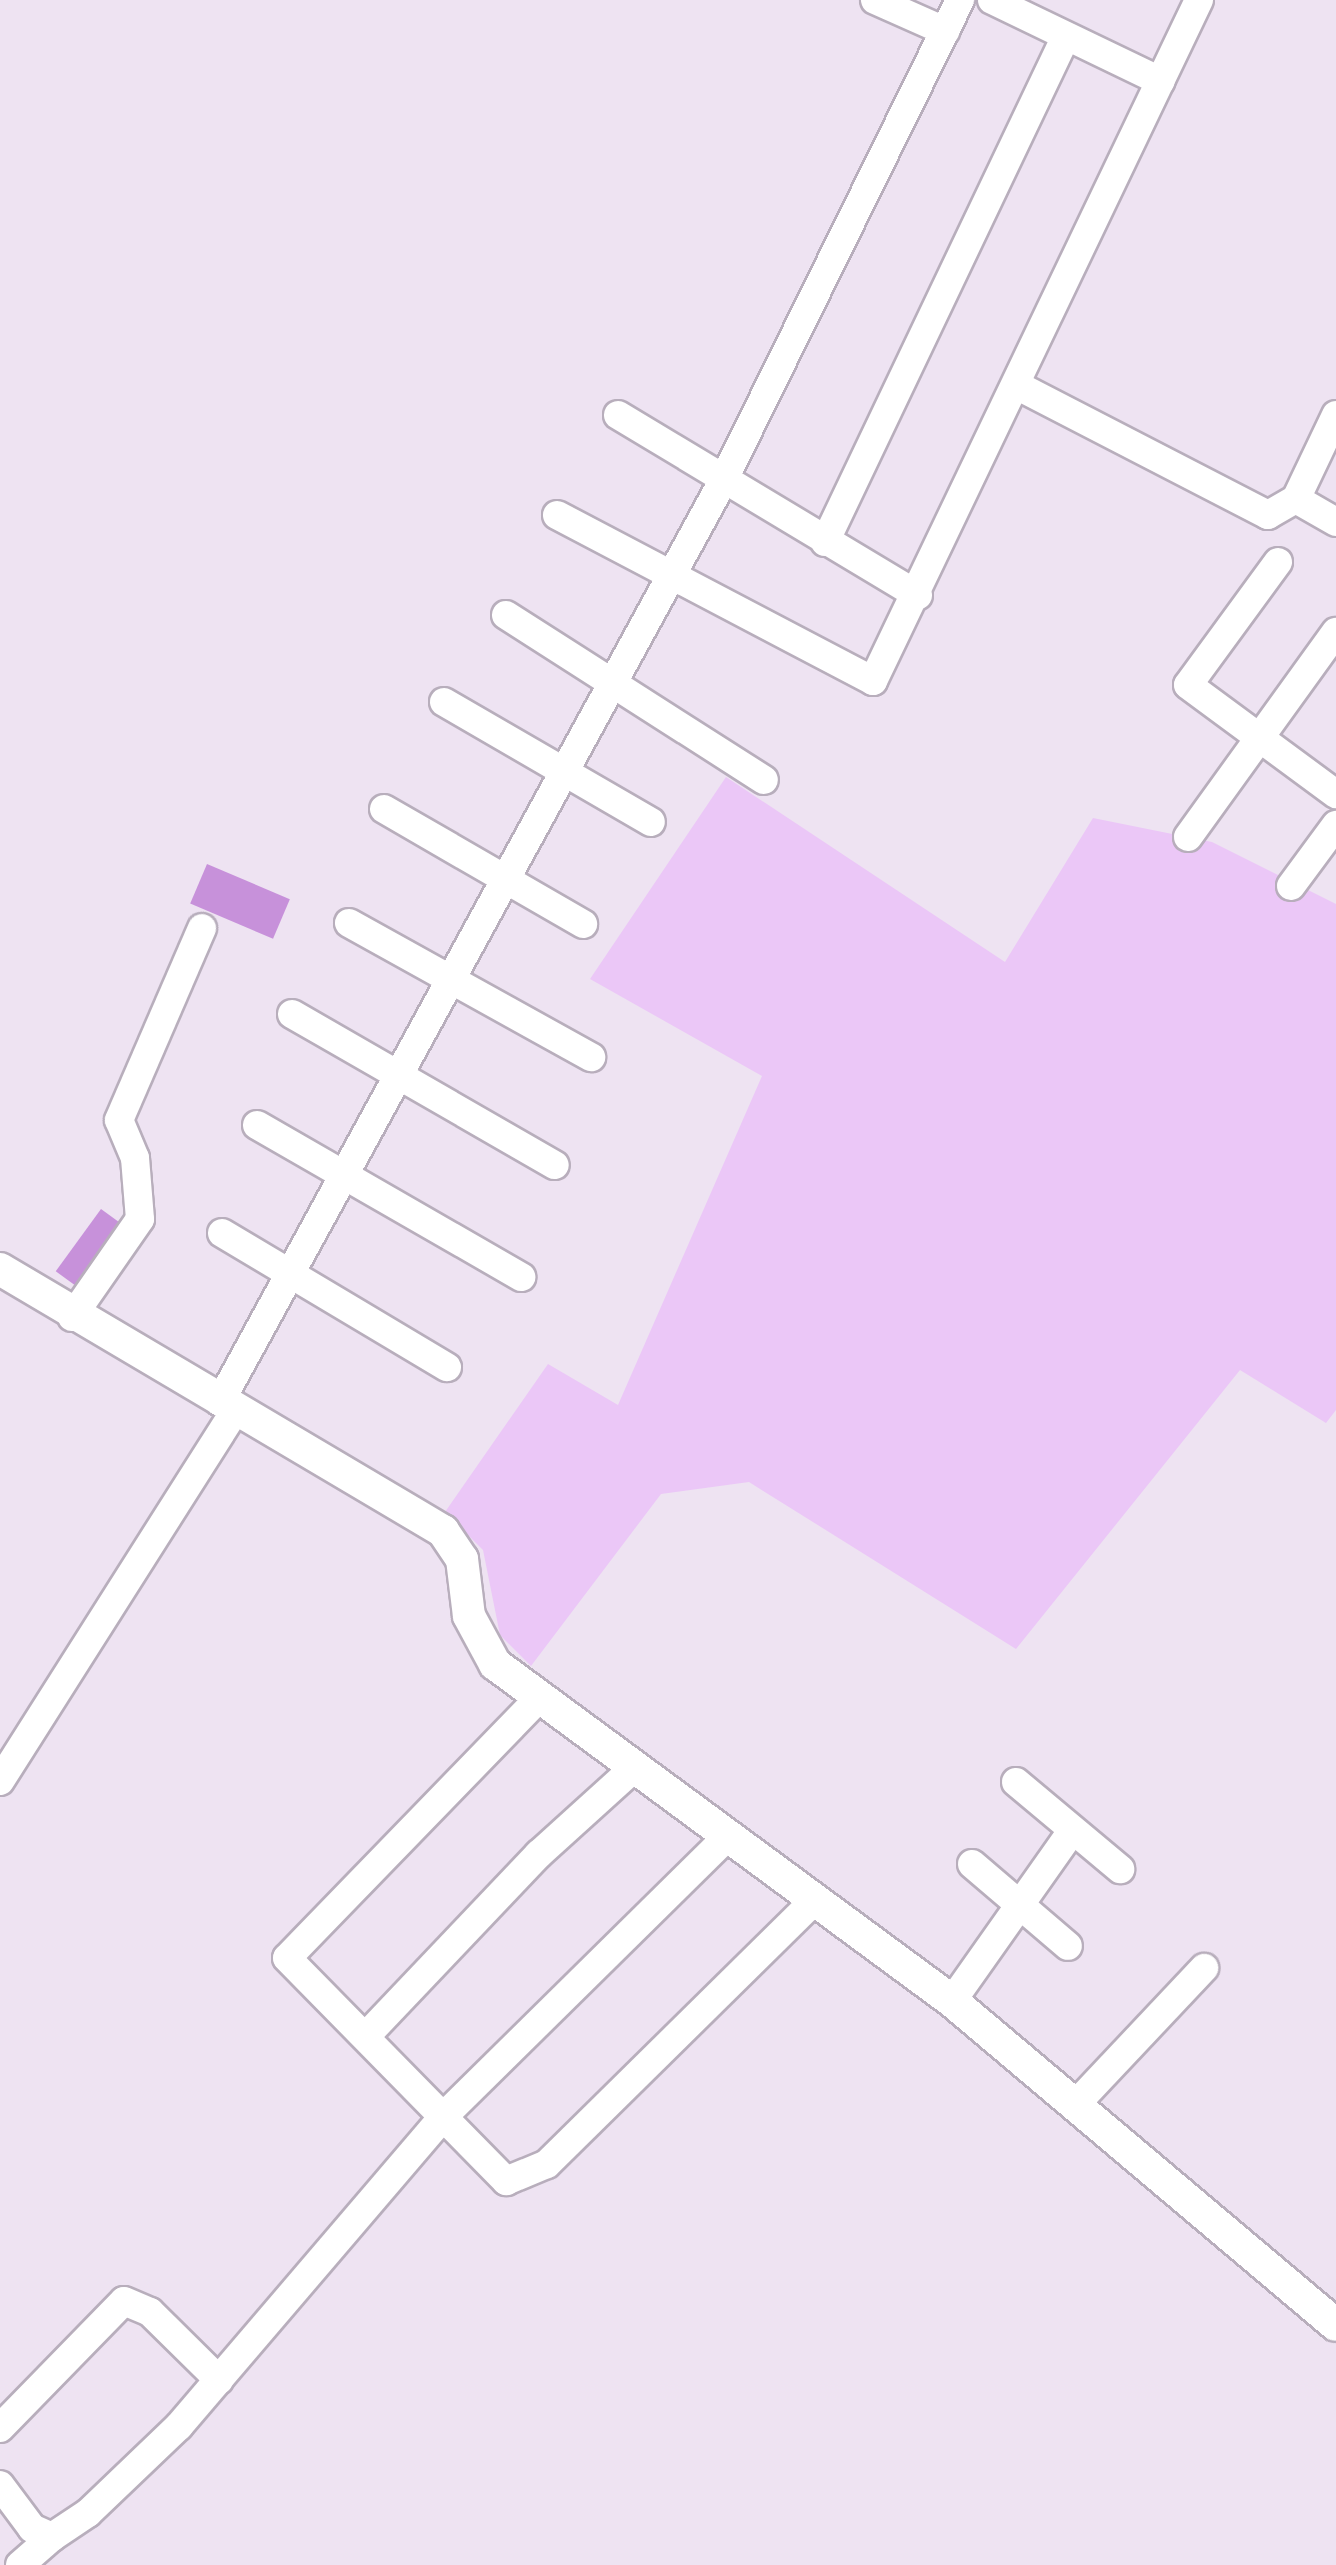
<!DOCTYPE html>
<style>
body{margin:0}
#map{position:relative;width:1336px;height:2565px;overflow:hidden;background:#eee3f2;font-family:"Asap Condensed",sans-serif}
div>[style]{position:absolute}
.green>*{inset:0;background:#ebc7f7}
.water>*{inset:0;background:#c791da;transform-origin:0 0}
.roads{filter:drop-shadow(2px 0 #b8aebc) drop-shadow(-2px 0 #b8aebc) drop-shadow(0 2px #b8aebc) drop-shadow(0 -2px #b8aebc)}
.minor>*{height:28px;margin:-14px;padding:0 14px;transform-origin:14px;border-radius:14px;background:#fff}
.tertiary>*{height:32px;margin:-16px;padding:0 16px;transform-origin:16px;border-radius:16px;background:#fff}
span{translate:-50% -50%;white-space:nowrap;text-align:center;line-height:1.15;-webkit-text-stroke:10px #eee3f2;paint-order:stroke}
</style>
<div id="map">
<div class="green">
<i style="clip-path:polygon(726px 777px,1005px 962px,1093px 818px,1212px 842px,1336px 904px,1336px 1410px,1326px 1423px,1240px 1370px,1016px 1649px,749px 1482px,661px 1494px,531px 1666px,500px 1635px,483px 1550px,445px 1512px,548px 1364px,618px 1405px,762px 1076px,590px 979px)"></i>
</div>
<div class="water">
<i style="left:207px;top:864px;width:90px;height:43px;rotate:23deg"></i>
<i style="left:101px;top:1209px;width:31px;height:77px;rotate:36deg"></i>
</div>
<div class="roads">
<div class="minor">
<i style="left:875px;top:0;width:77px;rotate:23.9deg"></i>
<i style="left:992px;top:0;width:187px;rotate:25.7deg"></i>
<i style="left:1020px;top:387px;width:279px;rotate:27.3deg"></i>
<i style="left:1268px;top:515px;width:32px;rotate:-30deg"></i>
<i style="left:1296px;top:499px;width:46px;rotate:29.9deg"></i>
<i style="left:618px;top:415px;width:350px;rotate:31deg"></i>
<i style="left:1296px;top:499px;width:93px;rotate:-64.5deg"></i>
<i style="left:557px;top:515px;width:357px;rotate:27.7deg"></i>
<i style="left:873px;top:681px;width:755px;rotate:-64.42deg"></i>
<i style="left:825px;top:542px;width:560px;rotate:-64.53deg"></i>
<i style="left:1278px;top:562px;width:152px;rotate:126.2deg"></i>
<i style="left:1188px;top:685px;width:184px;rotate:36.4deg"></i>
<i style="left:506px;top:615px;width:306px;rotate:32.6deg"></i>
<i style="left:444px;top:702px;width:239px;rotate:30.1deg"></i>
<i style="left:384px;top:809px;width:230px;rotate:30deg"></i>
<i style="left:1188px;top:837px;width:253px;rotate:-54.2deg"></i>
<i style="left:1291px;top:886px;width:76px;rotate:-53.6deg"></i>
<i style="left:349px;top:923px;width:277px;rotate:29deg"></i>
<i style="left:292px;top:1014px;width:303px;rotate:29.9deg"></i>
<i style="left:257px;top:1125px;width:305px;rotate:29.9deg"></i>
<i style="left:222px;top:1233px;width:262px;rotate:30.8deg"></i>
<i style="left:72px;top:1317px;width:119px;rotate:-55.2deg"></i>
<i style="left:140px;top:1219px;width:61px;rotate:-94.7deg"></i>
<i style="left:135px;top:1158px;width:41px;rotate:-112.8deg"></i>
<i style="left:119px;top:1120px;width:209px;rotate:-66.6deg"></i>
<i style="left:220px;top:1402px;width:1052px;rotate:-61.36deg"></i>
<i style="left:724px;top:479px;width:534px;rotate:-63.77deg"></i>
<i style="left:540px;top:1697px;width:363px;rotate:134.1deg"></i>
<i style="left:287px;top:1958px;width:313px;rotate:45.5deg"></i>
<i style="left:506px;top:2181px;width:44px;rotate:-22.5deg"></i>
<i style="left:547px;top:2164px;width:376px;rotate:-44.6deg"></i>
<i style="left:0;top:1781px;width:438px;rotate:-57.6deg"></i>
<i style="left:1016px;top:1782px;width:136px;rotate:39.9deg"></i>
<i style="left:972px;top:1864px;width:126px;rotate:40.5deg"></i>
<i style="left:952px;top:2001px;width:208px;rotate:-54.8deg"></i>
<i style="left:366px;top:2036px;width:251px;rotate:-46.5deg"></i>
<i style="left:539px;top:1854px;width:130px;rotate:-42.2deg"></i>
<i style="left:1076px;top:2104px;width:187px;rotate:-46.7deg"></i>
<i style="left:0;top:2428px;width:177px;rotate:-45.7deg"></i>
<i style="left:124px;top:2301px;width:28px;rotate:23deg"></i>
<i style="left:150px;top:2312px;width:97px;rotate:44.6deg"></i>
<i style="left:0;top:2485px;width:54px;rotate:53.3deg"></i>
<i style="left:32px;top:2528px;width:22px;rotate:24deg"></i>
<i style="left:52px;top:2537px;width:43px;rotate:-33.7deg"></i>
<i style="left:88px;top:2513px;width:126px;rotate:-43.7deg"></i>
<i style="left:179px;top:2426px;width:408px;rotate:-49.5deg"></i>
<i style="left:444px;top:2116px;width:399px;rotate:-44.6deg"></i>
<i style="left:20px;top:2565px;width:43px;rotate:-41.2deg"></i>
</div>
<div class="tertiary">
<i style="left:0;top:1269px;width:515px;rotate:30.6deg"></i>
<i style="left:443px;top:1531px;width:34px;rotate:56deg"></i>
<i style="left:462px;top:1559px;width:57px;rotate:83deg"></i>
<i style="left:469px;top:1616px;width:55px;rotate:61.6deg"></i>
<i style="left:495px;top:1664px;width:568px;rotate:36.41deg"></i>
<i style="left:952px;top:2001px;width:502px;rotate:40.16deg"></i>
</div>
</div>
</div>
